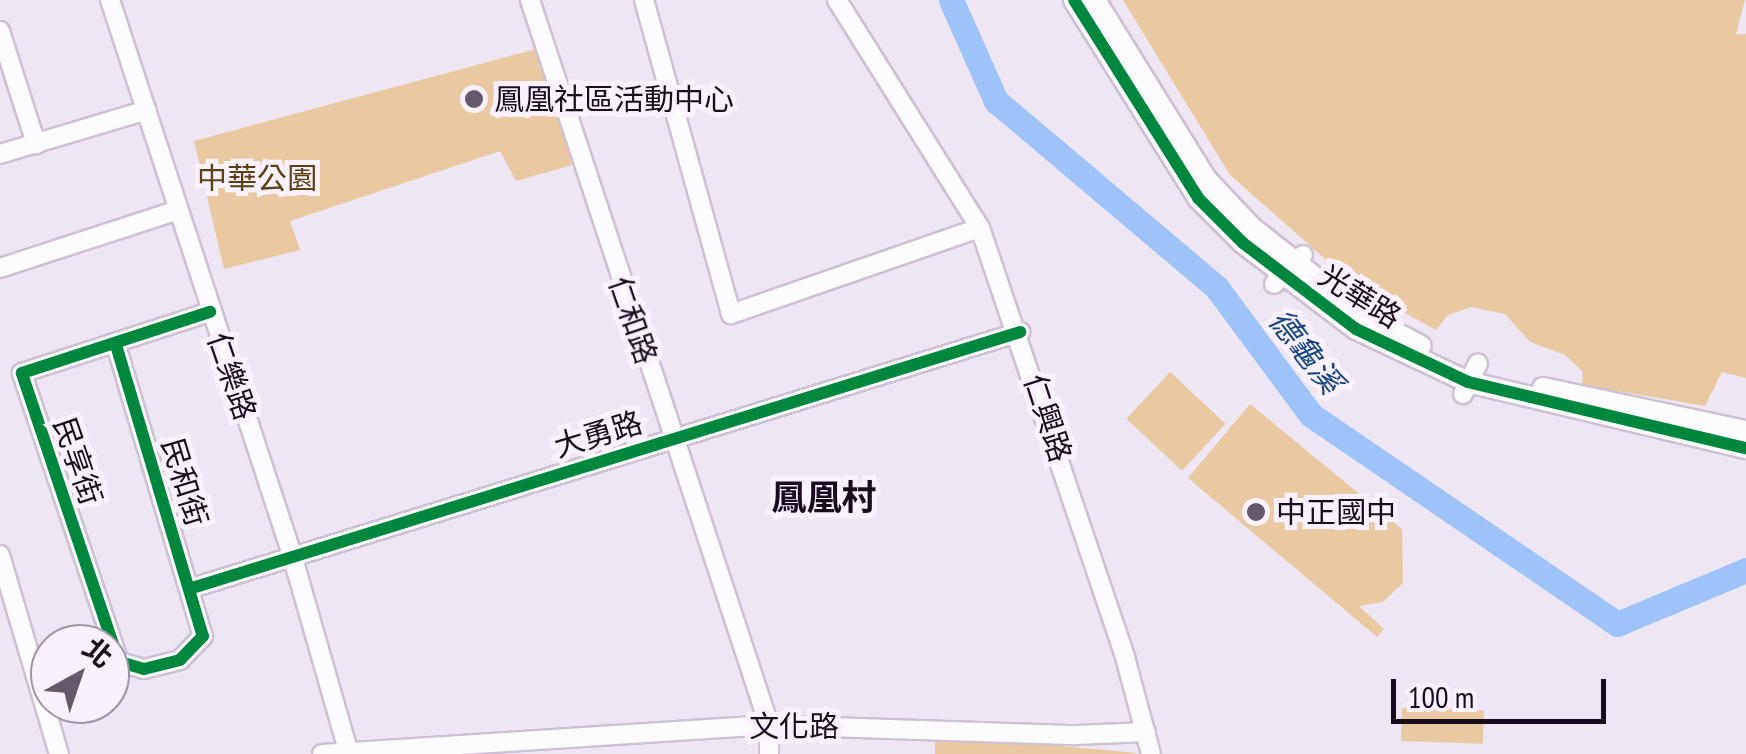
<!DOCTYPE html>
<meta charset="utf-8">
<style>
body{margin:0}
#map{position:relative;width:1746px;height:754px;overflow:hidden;background:#eee6f2;font-family:"PT Sans Narrow","Noto Sans TC",sans-serif}
div>[style]{position:absolute}
.green>*{inset:0;background:#eac8a2;transform-origin:0 0}
.river>*{height:25px;margin:-12.5px;padding:0 12.5px;transform-origin:12.5px;border-radius:12.5px;background:#9ec3f8}
.roads{filter:drop-shadow(2px 0 #cdc1d2) drop-shadow(-2px 0 #cdc1d2) drop-shadow(0 2px #cdc1d2) drop-shadow(0 -2px #cdc1d2)}
.minor>*{height:18px;margin:-9px;padding:0 9px;transform-origin:9px;border-radius:9px;background:#fcfbfd}
.tertiary>*{height:20px;margin:-10px;padding:0 10px;transform-origin:10px;border-radius:10px;background:#fcfbfd}
.cycleway>*{height:12px;margin:-6px;padding:0 6px;transform-origin:6px;border-radius:6px;background:#00873e}
.dots>*{width:28px;height:28px;translate:-50% -50%;box-sizing:border-box;border:5px solid #f9f1fd;border-radius:50%}
span{translate:-50% -50%;white-space:nowrap;text-align:center;line-height:1.15;-webkit-text-stroke:10px #f9f1fd;paint-order:stroke}
.poi-label{font-size:30px;color:#190c1f}
.left{translate:0 -50%;text-align:left}
.park-label{font-size:30px;color:#5d4114}
.street-label{font-size:30px;color:#190c1f}
.water-label{font-size:32px;color:#17467e;font-style:italic}
.quarter-label{font-size:35px;color:#190c1f;font-weight:700}
.north{position:absolute;left:30px;top:624px;width:100px;height:100px;box-sizing:border-box;background:#f9f1fd;border:2px solid #9f95a4;border-radius:50%;rotate:40deg;font-size:28px;font-weight:700;line-height:40px;text-align:center;color:#190c1f}
.north::after{content:'';display:block;margin:auto;width:35px;height:45px;background:#645869;clip-path:polygon(50% 0,100% 100%,50% 72%,0 100%)}
.scale{position:absolute;left:1391px;top:679px;width:215px;height:45px;box-sizing:border-box;border:5px solid #190c1f;border-top:0;padding-left:12px;font-size:30px;line-height:35px;white-space:nowrap;color:#190c1f;-webkit-text-stroke:8px #f9f1fd;paint-order:stroke}
</style>
<div id="map">
<div class="green">
<i style="clip-path:polygon(1123px 0,1745px 0,1736px 34px,1746px 34px,1746px 378px,1722px 372px,1705px 406px,1582px 385px,1583px 372px,1565px 355px,1530px 342px,1505px 314px,1471px 307px,1448px 315px,1436px 330px,1405px 313px,1341px 273px,1230px 175px)"></i>
<i style="clip-path:polygon(536px 49px,572px 165px,516px 181px,500px 151px,290px 221px,300px 250px,224px 269px,194px 141px)"></i>
<i style="left:1170px;top:372px;width:76px;height:64px;rotate:43deg"></i>
<i style="clip-path:polygon(1250px 404px,1402px 529px,1403px 583px,1383px 602px,1359px 606px,1384px 629px,1377px 637px,1188px 478px)"></i>
<i style="left:1402px;top:708px;width:82px;height:33px;rotate:2deg"></i>
<i style="clip-path:polygon(935px 734px,1136px 753px,1136px 754px,935px 754px)"></i>
</div>
<div class="river">
<i style="left:951px;top:0;width:111px;rotate:66deg"></i>
<i style="left:996px;top:101px;width:289px;rotate:40.2deg"></i>
<i style="left:1217px;top:288px;width:158px;rotate:53.5deg"></i>
<i style="left:1311px;top:415px;width:371px;rotate:34.3deg"></i>
<i style="left:1617px;top:624px;width:140px;rotate:-22.7deg"></i>
</div>
<div class="roads">
<div class="minor">
<i style="left:110px;top:0;width:584px;rotate:71.84deg"></i>
<i style="left:292px;top:555px;width:207px;rotate:74deg"></i>
<i style="left:530px;top:0;width:763px;rotate:71.75deg"></i>
<i style="left:769px;top:725px;width:29px;rotate:90deg"></i>
<i style="left:644px;top:0;width:326px;rotate:74.5deg"></i>
<i style="left:731px;top:314px;width:263px;rotate:-19.1deg"></i>
<i style="left:837px;top:0;width:269px;rotate:57.9deg"></i>
<i style="left:980px;top:228px;width:453px;rotate:71.3deg"></i>
<i style="left:1125px;top:657px;width:100px;rotate:75deg"></i>
<i style="left:0;top:31px;width:119px;rotate:72.3deg"></i>
<i style="left:0;top:154px;width:153px;rotate:-16.7deg"></i>
<i style="left:0;top:268px;width:187px;rotate:-18deg"></i>
<i style="left:1274px;top:284px;width:41px;rotate:-45deg"></i>
<i style="left:116px;top:345px;width:304px;rotate:73.4deg"></i>
<i style="left:203px;top:636px;width:33px;rotate:134deg"></i>
<i style="left:180px;top:660px;width:37px;rotate:166deg"></i>
<i style="left:144px;top:669px;width:26px;rotate:-164deg"></i>
<i style="left:119px;top:662px;width:305px;rotate:-108.6deg"></i>
<i style="left:22px;top:373px;width:198px;rotate:-18deg"></i>
<i style="left:1463px;top:394px;width:34px;rotate:-64deg"></i>
<i style="left:0;top:555px;width:208px;rotate:73.5deg"></i>
<i style="left:192px;top:588px;width:867px;rotate:-17.18deg"></i>
<i style="left:322px;top:754px;width:448px;rotate:-3.7deg"></i>
<i style="left:769px;top:725px;width:308px;rotate:1.9deg"></i>
<i style="left:1077px;top:735px;width:69px;rotate:-2.5deg"></i>
</div>
<div class="tertiary">
<i style="left:1074px;top:0;width:234px;rotate:57.9deg"></i>
<i style="left:1198px;top:198px;width:64px;rotate:45deg"></i>
<i style="left:1243px;top:243px;width:142px;rotate:37.3deg"></i>
<i style="left:1356px;top:329px;width:124px;rotate:25.3deg"></i>
<i style="left:1468px;top:382px;width:286px;rotate:13.4deg"></i>
<i style="left:1095px;top:0;width:211px;rotate:58.2deg"></i>
<i style="left:1206px;top:179px;width:66px;rotate:46.8deg"></i>
<i style="left:1251px;top:227px;width:144px;rotate:38.2deg"></i>
<i style="left:1364px;top:316px;width:64px;rotate:27.8deg"></i>
<i style="left:1543px;top:388px;width:208px;rotate:12deg"></i>
</div>
</div>
<div class="cycleway">
<i style="left:1074px;top:0;width:234px;rotate:57.9deg"></i>
<i style="left:1198px;top:198px;width:64px;rotate:45deg"></i>
<i style="left:1243px;top:243px;width:142px;rotate:37.3deg"></i>
<i style="left:1356px;top:329px;width:124px;rotate:25.3deg"></i>
<i style="left:1468px;top:382px;width:286px;rotate:13.4deg"></i>
<i style="left:116px;top:345px;width:304px;rotate:73.4deg"></i>
<i style="left:203px;top:636px;width:33px;rotate:134deg"></i>
<i style="left:180px;top:660px;width:37px;rotate:166deg"></i>
<i style="left:144px;top:669px;width:26px;rotate:-164deg"></i>
<i style="left:119px;top:662px;width:305px;rotate:-108.6deg"></i>
<i style="left:22px;top:373px;width:198px;rotate:-18deg"></i>
<i style="left:192px;top:588px;width:867px;rotate:-17.18deg"></i>
</div>
<div class="dots">
<i style="left:474px;top:99px;background:#645869"></i>
<i style="left:1256px;top:512px;background:#645869"></i>
</div>
<div class="poi-label">
<span class="left" style="left:494px;top:99px">鳳凰社區活動中心</span>
<span class="left" style="left:1276px;top:512px">中正國中</span>
</div>
<div class="park-label">
<span style="left:257px;top:178px">中華公園</span>
</div>
<div class="street-label">
<span style="left:1360px;top:296px;rotate:32deg">光華路</span>
<span style="left:633px;top:320px;rotate:71deg">仁和路</span>
<span style="left:232px;top:376px;rotate:71deg">仁樂路</span>
<span style="left:1048px;top:418px;rotate:72deg">仁興路</span>
<span style="left:598px;top:434px;rotate:-17deg">大勇路</span>
<span style="left:78px;top:461px;rotate:71deg">民享街</span>
<span style="left:185px;top:482px;rotate:73deg">民和街</span>
<span style="left:794px;top:726px">文化路</span>
</div>
<div class="water-label">
<span style="left:1306px;top:351px;rotate:52deg">德龜溪</span>
</div>
<div class="quarter-label">
<span style="left:824px;top:497px">鳳凰村</span>
</div>
<div class="north">北</div>
<div class="scale">100 m</div>
</div>
